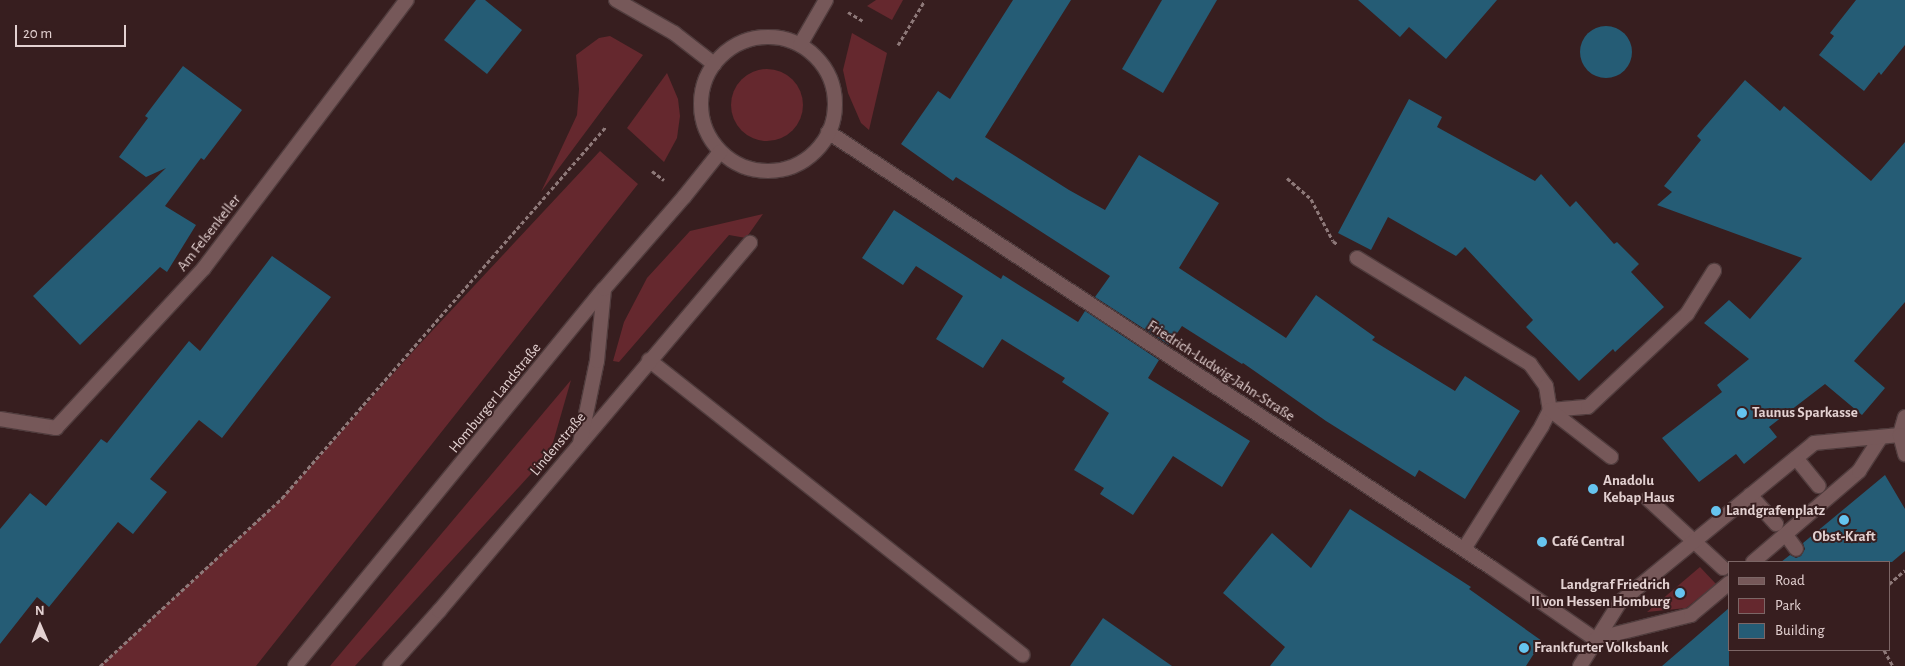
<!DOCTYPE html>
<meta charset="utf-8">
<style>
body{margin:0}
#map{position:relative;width:1905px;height:666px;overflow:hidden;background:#371e1f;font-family:"Alegreya Sans",sans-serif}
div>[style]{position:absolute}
.green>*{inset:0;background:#65282e}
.round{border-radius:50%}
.building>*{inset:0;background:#255c75}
.path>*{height:3px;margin-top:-1.5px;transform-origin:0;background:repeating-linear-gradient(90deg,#8e7979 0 4px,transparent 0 6.5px)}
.roads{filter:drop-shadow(1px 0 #503c3d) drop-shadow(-1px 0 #503c3d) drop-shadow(0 1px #503c3d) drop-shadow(0 -1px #503c3d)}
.service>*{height:14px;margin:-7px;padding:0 7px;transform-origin:7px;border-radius:7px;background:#765859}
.pedestrian>*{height:14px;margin:-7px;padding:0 7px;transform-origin:7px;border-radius:7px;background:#765859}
.minor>*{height:14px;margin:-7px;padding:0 7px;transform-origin:7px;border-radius:7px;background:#765859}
.tertiary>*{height:14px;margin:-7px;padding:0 7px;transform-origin:7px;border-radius:7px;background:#765859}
.tertiary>.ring{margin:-7px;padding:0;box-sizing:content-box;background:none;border:14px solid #765859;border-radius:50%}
.dots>*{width:14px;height:14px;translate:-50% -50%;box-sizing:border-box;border:2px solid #371e1f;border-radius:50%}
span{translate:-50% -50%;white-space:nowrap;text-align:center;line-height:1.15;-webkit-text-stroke:4px #371e1f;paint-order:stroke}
.street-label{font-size:15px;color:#e3d1d1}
.poi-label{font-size:15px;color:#e3d1d1;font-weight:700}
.left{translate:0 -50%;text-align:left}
.right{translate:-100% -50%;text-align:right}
.legend{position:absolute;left:1728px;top:561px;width:162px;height:90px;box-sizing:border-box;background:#371e1f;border:1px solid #7c6666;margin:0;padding:6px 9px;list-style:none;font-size:15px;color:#e3d1d1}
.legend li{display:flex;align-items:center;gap:10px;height:25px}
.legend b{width:25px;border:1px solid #7c6666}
.north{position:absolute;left:15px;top:601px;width:50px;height:50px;-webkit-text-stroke:4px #371e1f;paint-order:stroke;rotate:359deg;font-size:14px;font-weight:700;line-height:20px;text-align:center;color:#e3d1d1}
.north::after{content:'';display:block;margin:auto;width:18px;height:22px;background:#e3d1d1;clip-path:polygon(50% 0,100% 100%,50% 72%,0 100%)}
.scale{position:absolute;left:15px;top:25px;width:111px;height:22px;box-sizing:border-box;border:2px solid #e3d1d1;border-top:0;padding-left:6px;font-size:15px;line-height:18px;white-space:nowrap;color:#e3d1d1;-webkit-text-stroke:4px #371e1f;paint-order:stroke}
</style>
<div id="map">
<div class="green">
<i style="clip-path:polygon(876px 0,903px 0,892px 20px,867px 6px)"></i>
<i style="clip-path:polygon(852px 33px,887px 53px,869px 130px,861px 123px,848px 93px,843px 70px)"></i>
<i style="clip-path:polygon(610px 36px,643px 55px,541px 192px,577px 115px,579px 89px,576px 55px,599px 38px)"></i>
<i class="round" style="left:731px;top:69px;width:72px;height:72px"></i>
<i style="clip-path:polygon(667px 73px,678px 99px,680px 116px,677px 138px,664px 162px,627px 128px)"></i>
<i style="clip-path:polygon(600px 151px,638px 184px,256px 666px,100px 666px,282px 498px,418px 346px)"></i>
<i style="clip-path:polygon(763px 214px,746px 238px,729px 235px,619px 362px,613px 361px,624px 322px,647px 278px,690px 231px)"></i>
<i style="clip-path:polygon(571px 380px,550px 453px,355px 666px,330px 666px)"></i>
<i style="clip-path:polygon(1700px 567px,1716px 584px,1686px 608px,1647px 612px)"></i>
</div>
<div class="building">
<i style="clip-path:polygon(476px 0,485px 0,522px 30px,487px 74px,444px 40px)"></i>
<i style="clip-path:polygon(1013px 0,1071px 0,985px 137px,1069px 190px,1105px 210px,1139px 155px,1219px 203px,1179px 268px,1286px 338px,1316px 295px,1375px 337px,1372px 340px,1455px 391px,1465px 376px,1520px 411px,1465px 499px,1419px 470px,1415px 477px,1326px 421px,1243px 363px,1242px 364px,1182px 326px,1169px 345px,1095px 297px,1110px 276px,956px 177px,953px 181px,901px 144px,938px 91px,950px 99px)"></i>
<i style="clip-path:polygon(1162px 0,1217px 0,1163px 93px,1122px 69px)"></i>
<i style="clip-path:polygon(1358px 0,1497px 0,1446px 59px,1409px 27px,1400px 37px)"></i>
<i style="clip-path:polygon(1856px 0,1905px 0,1905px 45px,1881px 75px,1879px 72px,1864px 91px,1819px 55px,1834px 36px,1830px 33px)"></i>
<i class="round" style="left:1580px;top:26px;width:52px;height:52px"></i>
<i style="clip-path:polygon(183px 66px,242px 110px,204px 160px,201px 158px,165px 206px,196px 225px,167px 272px,160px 267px,80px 345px,33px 296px,166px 168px,146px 177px,119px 157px,148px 118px,145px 116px)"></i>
<i style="clip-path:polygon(1745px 80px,1780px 111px,1784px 106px,1871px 181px,1905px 142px,1905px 302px,1854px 361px,1885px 388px,1862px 415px,1825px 384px,1769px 427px,1777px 437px,1744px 464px,1736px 454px,1699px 482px,1662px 438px,1722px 392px,1717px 385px,1749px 359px,1704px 323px,1729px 300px,1750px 319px,1802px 258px,1657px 205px,1672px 192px,1664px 186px,1701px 140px,1697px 136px)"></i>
<i style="clip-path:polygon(1409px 99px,1442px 117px,1437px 127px,1535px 181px,1541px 174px,1570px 207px,1576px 201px,1614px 244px,1617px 242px,1639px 264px,1631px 272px,1664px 307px,1615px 352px,1613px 349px,1579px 381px,1526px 327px,1533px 320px,1465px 247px,1456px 256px,1388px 217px,1371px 250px,1338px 233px)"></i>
<i style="clip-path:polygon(894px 210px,1001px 279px,1003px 275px,1078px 322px,1085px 311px,1159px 360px,1148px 378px,1250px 441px,1222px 487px,1173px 456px,1133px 515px,1100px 494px,1104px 488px,1074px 470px,1109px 413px,1062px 382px,1065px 378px,1002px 339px,983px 368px,936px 339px,963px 296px,916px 266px,903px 285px,862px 258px)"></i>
<i style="clip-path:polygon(272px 256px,331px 297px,222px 438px,199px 420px,150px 479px,167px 492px,133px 534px,118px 522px,49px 607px,37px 597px,0 644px,0 529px,30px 493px,46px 506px,101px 439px,107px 443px,189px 341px,200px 351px)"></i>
<i style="clip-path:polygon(1885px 475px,1905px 509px,1905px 551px,1892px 562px,1781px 562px,1790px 555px,1796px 558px,1801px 556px,1805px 549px,1803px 543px)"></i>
<i style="clip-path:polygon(1350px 509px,1471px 587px,1469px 589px,1542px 641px,1526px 666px,1270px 666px,1285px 647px,1223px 593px,1272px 533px,1311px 568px)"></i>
<i style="clip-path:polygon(1729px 608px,1729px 666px,1662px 666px,1691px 641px)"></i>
<i style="clip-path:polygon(1103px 618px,1172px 666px,1070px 666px)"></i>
</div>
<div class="path">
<i style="left:848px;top:12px;width:17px;rotate:31deg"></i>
<i style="left:898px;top:45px;width:52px;rotate:-59deg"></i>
<i style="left:652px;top:171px;width:15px;rotate:37deg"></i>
<i style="left:1287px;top:178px;width:32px;rotate:41deg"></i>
<i style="left:1311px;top:199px;width:47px;rotate:62.4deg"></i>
<i style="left:1333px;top:241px;width:5px;rotate:37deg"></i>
<i style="left:1889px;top:584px;width:21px;rotate:-41deg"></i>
<i style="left:1884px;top:650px;width:18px;rotate:61deg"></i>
<i style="left:100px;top:666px;width:248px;rotate:-42.7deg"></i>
<i style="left:282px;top:498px;width:493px;rotate:-48.9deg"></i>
</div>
<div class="roads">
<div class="service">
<i style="left:1357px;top:258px;width:203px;rotate:31.5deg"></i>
<i style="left:1530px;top:364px;width:27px;rotate:54deg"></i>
<i style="left:1546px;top:386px;width:24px;rotate:81deg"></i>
<i style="left:1550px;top:410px;width:18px;rotate:117deg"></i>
<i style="left:1542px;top:426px;width:146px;rotate:122.4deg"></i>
<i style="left:649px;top:360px;width:476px;rotate:38.3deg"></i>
<i style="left:1550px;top:410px;width:38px;rotate:-5deg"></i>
<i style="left:1588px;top:407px;width:136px;rotate:-43.2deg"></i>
<i style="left:1687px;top:314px;width:51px;rotate:-57.9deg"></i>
<i style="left:1550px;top:410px;width:77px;rotate:37.6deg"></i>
<i style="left:0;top:419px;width:57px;rotate:9.1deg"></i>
<i style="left:56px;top:428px;width:218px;rotate:-47.2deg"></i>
<i style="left:204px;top:268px;width:336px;rotate:-52.9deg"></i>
</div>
<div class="pedestrian">
<i style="left:1796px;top:458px;width:36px;rotate:51deg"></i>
<i style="left:1750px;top:495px;width:39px;rotate:48deg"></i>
<i style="left:1648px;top:499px;width:102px;rotate:42.6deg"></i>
<i style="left:1786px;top:535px;width:17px;rotate:54deg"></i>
<i style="left:1753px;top:562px;width:140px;rotate:-40.6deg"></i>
<i style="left:1859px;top:471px;width:40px;rotate:-57.1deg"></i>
<i style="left:1492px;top:568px;width:125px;rotate:34.6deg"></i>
<i style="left:1595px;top:639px;width:99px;rotate:-14deg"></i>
<i style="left:1691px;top:615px;width:50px;rotate:-40.1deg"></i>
<i style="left:1580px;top:666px;width:75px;rotate:-58deg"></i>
<i style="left:1620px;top:602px;width:251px;rotate:-39.3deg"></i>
<i style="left:1814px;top:443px;width:86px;rotate:-5.3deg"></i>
</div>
<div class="minor">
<i style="left:616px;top:0;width:67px;rotate:29.6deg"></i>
<i style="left:674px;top:33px;width:51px;rotate:37.8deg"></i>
<i style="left:828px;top:132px;width:794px;rotate:33.29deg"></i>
<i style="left:1905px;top:417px;width:19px;rotate:106deg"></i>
<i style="left:1900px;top:435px;width:20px;rotate:75deg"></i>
<i style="left:390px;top:666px;width:74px;rotate:-48.3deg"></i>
<i style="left:439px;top:611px;width:482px;rotate:-49.8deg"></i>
</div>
<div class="tertiary">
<i class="ring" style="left:701px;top:37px;width:120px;height:120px"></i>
<i style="left:800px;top:45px;width:52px;rotate:-60deg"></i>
<i style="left:580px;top:443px;width:84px;rotate:-78.3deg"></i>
<i style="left:597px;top:361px;width:72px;rotate:-84.4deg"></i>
<i style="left:295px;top:666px;width:487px;rotate:-50.7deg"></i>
<i style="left:604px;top:289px;width:122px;rotate:-49deg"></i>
<i style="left:684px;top:197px;width:58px;rotate:-51.3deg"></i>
</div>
</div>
<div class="dots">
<i style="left:1742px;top:413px;background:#66c4ef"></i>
<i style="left:1593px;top:489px;background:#66c4ef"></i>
<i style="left:1716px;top:511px;background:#66c4ef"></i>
<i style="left:1844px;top:520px;background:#66c4ef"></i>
<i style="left:1542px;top:542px;background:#66c4ef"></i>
<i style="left:1680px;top:593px;background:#66c4ef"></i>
<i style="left:1524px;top:648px;background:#66c4ef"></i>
</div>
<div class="street-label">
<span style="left:209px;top:233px;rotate:-52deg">Am Felsenkeller</span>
<span style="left:1221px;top:371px;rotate:33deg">Friedrich-Ludwig-Jahn-Straße</span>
<span style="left:495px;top:398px;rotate:-51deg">Homburger Landstraße</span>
<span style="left:558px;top:444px;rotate:-50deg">Lindenstraße</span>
</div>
<div class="poi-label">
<span class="left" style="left:1752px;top:413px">Taunus Sparkasse</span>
<span class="left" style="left:1603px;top:489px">Anadolu<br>Kebap Haus</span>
<span class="left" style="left:1726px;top:511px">Landgrafenplatz</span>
<span style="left:1844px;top:537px">Obst-Kraft</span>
<span class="left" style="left:1552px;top:542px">Café Central</span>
<span class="right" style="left:1670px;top:593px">Landgraf Friedrich<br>II von Hessen Homburg</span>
<span class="left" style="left:1534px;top:648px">Frankfurter Volksbank</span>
</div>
<ul class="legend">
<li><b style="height:6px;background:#765859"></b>Road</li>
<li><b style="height:14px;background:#65282e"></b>Park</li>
<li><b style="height:14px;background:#255c75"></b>Building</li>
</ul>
<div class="north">N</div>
<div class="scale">20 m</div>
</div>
